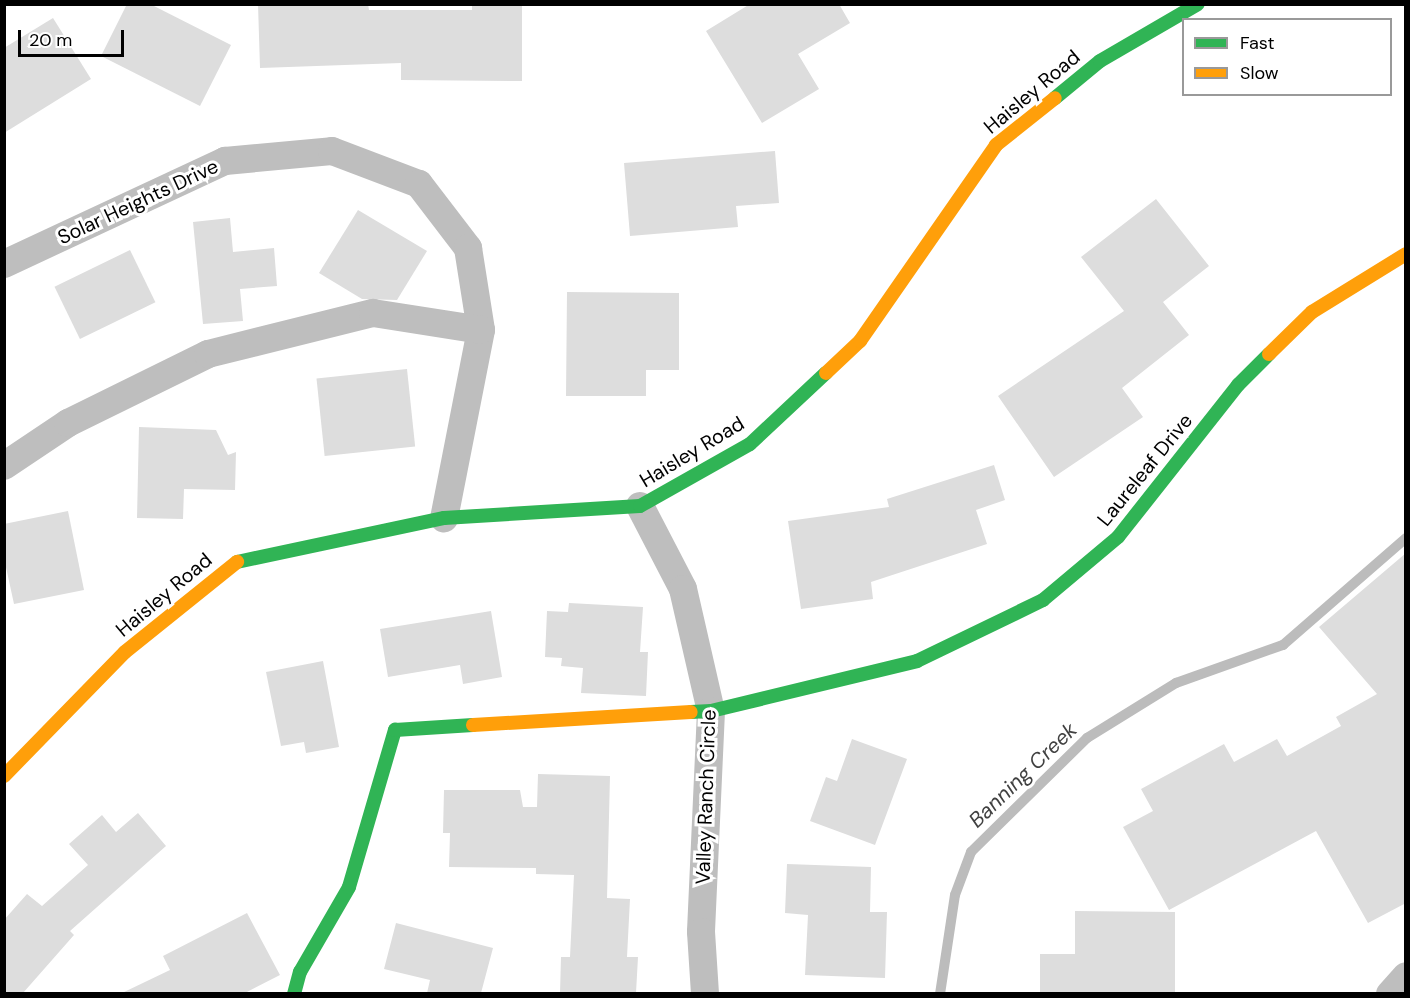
<!DOCTYPE html>
<style>
body{margin:0}
#map{position:relative;width:1410px;height:998px;overflow:hidden;background:#fff;font-family:"DM Sans",sans-serif}
div>[style]{position:absolute}
.stream>*{height:10px;margin:-5px;padding:0 5px;transform-origin:5px;border-radius:5px;background:#bcbcbc}
.building>*{inset:0;background:#ddd;transform-origin:0 0}
.street>*{height:28px;margin:-14px;padding:0 14px;transform-origin:14px;border-radius:14px;background:#bebebe}
.fast>*{height:14px;margin:-7px;padding:0 7px;transform-origin:7px;border-radius:7px;background:#30b455}
.slow>*{height:14px;margin:-7px;padding:0 7px;transform-origin:7px;border-radius:7px;background:#ff9f0a}
span{translate:-50% -50%;white-space:nowrap;text-align:center;line-height:1.15;-webkit-text-stroke:6px #fff;paint-order:stroke}
.street-label{font-size:20px;color:#000}
.water-label{font-size:21px;color:#414141;font-style:italic}
.frame{position:absolute;inset:0;border:6px solid #000;pointer-events:none}
.legend{position:absolute;left:1182px;top:18px;width:210px;height:78px;box-sizing:border-box;background:#fff;border:2px solid #999;margin:0;padding:8px 10px;list-style:none;font-size:18px;color:#000}
.legend li{display:flex;align-items:center;gap:12px;height:30px}
.legend b{width:30px;border:2px solid #999}
.scale{position:absolute;left:18px;top:30px;width:106px;height:27px;box-sizing:border-box;border:3px solid #000;border-top:0;padding-left:8px;font-size:18px;line-height:21px;white-space:nowrap;color:#000;-webkit-text-stroke:4px #fff;paint-order:stroke}
</style>
<div id="map">
<div class="stream">
<i style="left:940px;top:994px;width:100px;rotate:-81.4deg"></i>
<i style="left:955px;top:895px;width:46px;rotate:-69.6deg"></i>
<i style="left:971px;top:852px;width:163px;rotate:-44.5deg"></i>
<i style="left:1087px;top:738px;width:105px;rotate:-31.7deg"></i>
<i style="left:1176px;top:683px;width:114px;rotate:-19.6deg"></i>
<i style="left:1283px;top:645px;width:163px;rotate:-41deg"></i>
</div>
<div class="building">
<i style="clip-path:polygon(127px 4px,150px 4px,231px 45px,200px 106px,101px 56px)"></i>
<i style="clip-path:polygon(258px 4px,368px 4px,369px 10px,472px 10px,472px 4px,522px 4px,522px 81px,401px 80px,401px 63px,260px 68px)"></i>
<i style="clip-path:polygon(750px 4px,839px 4px,850px 23px,798px 54px,819px 89px,762px 123px,706px 31px)"></i>
<i style="clip-path:polygon(53px 18px,91px 79px,4px 133px,4px 48px)"></i>
<i style="clip-path:polygon(775px 151px,779px 203px,736px 206px,738px 227px,630px 236px,624px 163px)"></i>
<i style="clip-path:polygon(1156px 199px,1209px 266px,1163px 302px,1189px 335px,1122px 388px,1143px 417px,1054px 477px,998px 396px,1124px 311px,1081px 257px)"></i>
<i style="clip-path:polygon(358px 210px,427px 251px,397px 300px,362px 299px,319px 273px)"></i>
<i style="clip-path:polygon(230px 218px,233px 252px,274px 248px,277px 286px,240px 289px,243px 321px,203px 324px,193px 222px)"></i>
<i style="left:130px;top:250px;width:58px;height:84px;rotate:64deg"></i>
<i style="clip-path:polygon(567px 292px,679px 293px,679px 370px,646px 370px,646px 396px,566px 396px)"></i>
<i style="left:407px;top:369px;width:78px;height:91px;rotate:84deg"></i>
<i style="clip-path:polygon(139px 427px,216px 430px,228px 455px,236px 452px,235px 490px,184px 489px,183px 519px,137px 518px)"></i>
<i style="clip-path:polygon(994px 465px,1005px 500px,976px 510px,987px 544px,871px 582px,873px 599px,801px 609px,788px 521px,889px 507px,887px 499px)"></i>
<i style="clip-path:polygon(68px 511px,84px 590px,14px 604px,4px 558px,4px 524px)"></i>
<i style="clip-path:polygon(1406px 553px,1406px 903px,1368px 923px,1316px 831px,1169px 910px,1123px 827px,1153px 811px,1141px 789px,1224px 744px,1234px 762px,1277px 739px,1287px 756px,1341px 726px,1336px 717px,1377px 694px,1319px 627px)"></i>
<i style="clip-path:polygon(569px 603px,643px 607px,640px 652px,648px 652px,646px 696px,581px 693px,583px 668px,561px 666px,562px 658px,545px 657px,547px 611px,568px 612px)"></i>
<i style="clip-path:polygon(491px 611px,502px 677px,463px 684px,460px 665px,388px 677px,380px 629px)"></i>
<i style="clip-path:polygon(323px 661px,339px 747px,306px 753px,304px 742px,281px 746px,266px 672px)"></i>
<i style="clip-path:polygon(852px 739px,907px 759px,875px 845px,810px 821px,826px 777px,837px 781px)"></i>
<i style="clip-path:polygon(538px 774px,610px 776px,607px 898px,630px 899px,627px 957px,638px 957px,636px 993px,560px 993px,561px 957px,570px 957px,574px 875px,536px 874px,536px 868px,449px 867px,450px 833px,443px 833px,444px 790px,520px 790px,523px 807px,537px 807px)"></i>
<i style="clip-path:polygon(138px 813px,166px 846px,70px 931px,74px 935px,23px 993px,4px 993px,4px 920px,27px 894px,42px 906px,88px 865px,69px 844px,102px 815px,116px 832px)"></i>
<i style="clip-path:polygon(787px 864px,871px 867px,870px 912px,887px 912px,885px 978px,805px 975px,808px 915px,785px 913px)"></i>
<i style="clip-path:polygon(1075px 911px,1175px 912px,1175px 993px,1040px 993px,1040px 954px,1075px 954px)"></i>
<i style="clip-path:polygon(247px 913px,280px 975px,245px 993px,122px 993px,170px 970px,163px 956px)"></i>
<i style="clip-path:polygon(396px 923px,493px 948px,481px 993px,427px 993px,430px 980px,384px 969px)"></i>
</div>
<div class="street">
<i style="left:4px;top:264px;width:244px;rotate:-25deg"></i>
<i style="left:225px;top:161px;width:107px;rotate:-5.3deg"></i>
<i style="left:332px;top:151px;width:93px;rotate:20.8deg"></i>
<i style="left:419px;top:184px;width:81px;rotate:52.6deg"></i>
<i style="left:468px;top:248px;width:83px;rotate:81deg"></i>
<i style="left:481px;top:330px;width:192px;rotate:101.1deg"></i>
<i style="left:4px;top:466px;width:77px;rotate:-33.9deg"></i>
<i style="left:68px;top:423px;width:156px;rotate:-26.2deg"></i>
<i style="left:208px;top:354px;width:170px;rotate:-14deg"></i>
<i style="left:373px;top:313px;width:109px;rotate:8.9deg"></i>
<i style="left:640px;top:506px;width:93px;rotate:62.6deg"></i>
<i style="left:683px;top:589px;width:125px;rotate:77.1deg"></i>
<i style="left:711px;top:711px;width:221px;rotate:92.6deg"></i>
<i style="left:701px;top:932px;width:62px;rotate:86.3deg"></i>
<i style="left:1390px;top:994px;width:24px;rotate:-48deg"></i>
</div>
<div class="fast">
<i style="left:1055px;top:98px;width:58px;rotate:-39.4deg"></i>
<i style="left:1100px;top:61px;width:113px;rotate:-30.2deg"></i>
<i style="left:237px;top:562px;width:212px;rotate:-12deg"></i>
<i style="left:444px;top:518px;width:196px;rotate:-3.5deg"></i>
<i style="left:640px;top:506px;width:126px;rotate:-29.4deg"></i>
<i style="left:750px;top:444px;width:104px;rotate:-43.1deg"></i>
<i style="left:691px;top:712px;width:20px;rotate:-3deg"></i>
<i style="left:711px;top:711px;width:212px;rotate:-13.6deg"></i>
<i style="left:917px;top:661px;width:140px;rotate:-25.8deg"></i>
<i style="left:1043px;top:600px;width:98px;rotate:-40deg"></i>
<i style="left:1118px;top:537px;width:194px;rotate:-51.7deg"></i>
<i style="left:1238px;top:385px;width:44px;rotate:-45deg"></i>
<i style="left:294px;top:994px;width:23px;rotate:-75deg"></i>
<i style="left:300px;top:972px;width:98px;rotate:-60deg"></i>
<i style="left:349px;top:887px;width:164px;rotate:-73.7deg"></i>
<i style="left:395px;top:730px;width:78px;rotate:-3.7deg"></i>
</div>
<div class="slow">
<i style="left:1269px;top:354px;width:60px;rotate:-44.3deg"></i>
<i style="left:1312px;top:312px;width:110px;rotate:-31.7deg"></i>
<i style="left:826px;top:373px;width:47px;rotate:-43.3deg"></i>
<i style="left:860px;top:341px;width:239px;rotate:-55.2deg"></i>
<i style="left:996px;top:145px;width:75px;rotate:-38.5deg"></i>
<i style="left:473px;top:725px;width:218px;rotate:-3.4deg"></i>
<i style="left:4px;top:776px;width:173px;rotate:-45.7deg"></i>
<i style="left:125px;top:652px;width:144px;rotate:-38.8deg"></i>
</div>
<div class="street-label">
<span style="left:1032px;top:92px;rotate:-40deg">Haisley Road</span>
<span style="left:138px;top:202px;rotate:-25deg">Solar Heights Drive</span>
<span style="left:692px;top:452px;rotate:-31deg">Haisley Road</span>
<span style="left:1145px;top:470px;rotate:-51deg">Laureleaf Drive</span>
<span style="left:164px;top:595px;rotate:-40deg">Haisley Road</span>
<span style="left:706px;top:797px;rotate:-88deg">Valley Ranch Circle</span>
</div>
<div class="water-label">
<span style="left:1023px;top:775px;rotate:-44deg">Banning Creek</span>
</div>
<div class="frame"></div>
<ul class="legend">
<li><b style="height:8px;background:#30b455"></b>Fast</li>
<li><b style="height:8px;background:#ff9f0a"></b>Slow</li>
</ul>
<div class="scale">20 m</div>
</div>
